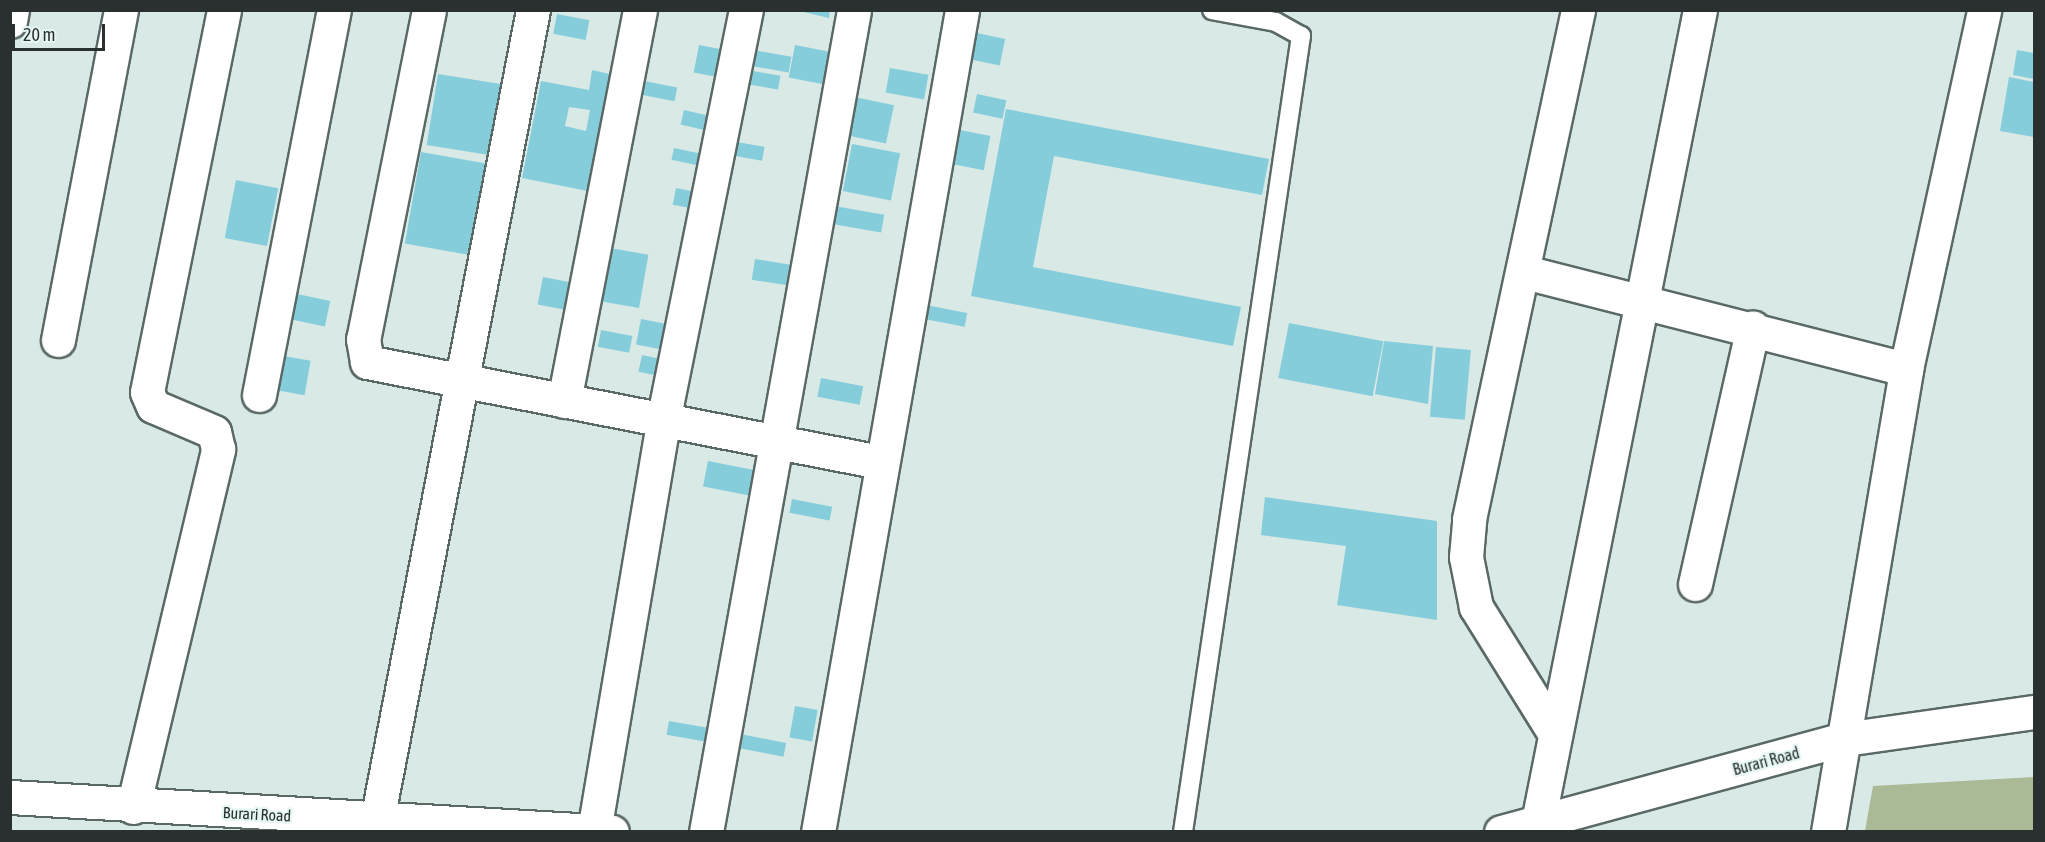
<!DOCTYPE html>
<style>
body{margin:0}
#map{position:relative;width:2045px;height:842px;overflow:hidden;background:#d8e9e6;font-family:"Asap Condensed",sans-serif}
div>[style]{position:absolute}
.green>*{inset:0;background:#aab996}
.building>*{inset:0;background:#86cddc;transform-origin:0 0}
.roads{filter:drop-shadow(2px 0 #5a6966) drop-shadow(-2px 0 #5a6966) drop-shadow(0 2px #5a6966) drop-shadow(0 -2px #5a6966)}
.service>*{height:18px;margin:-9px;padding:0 9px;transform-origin:9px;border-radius:9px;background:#fff}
.minor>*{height:33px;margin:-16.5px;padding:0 16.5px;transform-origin:16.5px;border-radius:16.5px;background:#fff}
.tertiary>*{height:33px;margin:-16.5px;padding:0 16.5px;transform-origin:16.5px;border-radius:16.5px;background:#fff}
.secondary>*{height:33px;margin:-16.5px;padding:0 16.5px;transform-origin:16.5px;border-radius:16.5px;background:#fff}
span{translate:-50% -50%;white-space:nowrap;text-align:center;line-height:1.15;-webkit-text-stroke:4.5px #e5f6f3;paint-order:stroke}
.street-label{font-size:16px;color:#29302f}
.frame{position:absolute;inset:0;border:12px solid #29302f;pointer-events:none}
.scale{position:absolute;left:12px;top:24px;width:93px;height:27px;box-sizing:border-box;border:3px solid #29302f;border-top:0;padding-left:8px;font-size:18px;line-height:21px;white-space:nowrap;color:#29302f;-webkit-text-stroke:4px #e5f6f3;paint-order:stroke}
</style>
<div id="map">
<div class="green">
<i style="clip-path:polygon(2034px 777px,2034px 831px,1865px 831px,1873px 786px)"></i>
</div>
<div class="building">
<i style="clip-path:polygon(795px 10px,830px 10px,829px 18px)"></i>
<i style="left:557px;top:14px;width:33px;height:20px;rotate:11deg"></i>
<i style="left:972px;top:32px;width:34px;height:27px;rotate:12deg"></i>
<i style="left:699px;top:45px;width:36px;height:28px;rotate:11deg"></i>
<i style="left:795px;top:45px;width:38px;height:33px;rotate:11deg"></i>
<i style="left:753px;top:50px;width:39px;height:16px;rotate:10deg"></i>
<i style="clip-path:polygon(2017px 50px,2034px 53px,2034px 79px,2013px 75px)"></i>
<i style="left:890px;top:68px;width:39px;height:25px;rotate:10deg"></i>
<i style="left:742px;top:69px;width:39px;height:14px;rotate:10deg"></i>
<i style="clip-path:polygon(evenodd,592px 70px,614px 75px,603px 194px,522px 178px,541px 81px,589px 90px,592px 70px,569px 107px,590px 110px,586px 131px,565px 126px,569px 107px)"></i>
<i style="left:438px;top:74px;width:79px;height:72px;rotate:9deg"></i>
<i style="clip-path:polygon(2009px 77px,2034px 82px,2034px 137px,2000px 131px)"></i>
<i style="left:634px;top:79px;width:44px;height:14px;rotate:11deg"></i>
<i style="left:977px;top:94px;width:30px;height:19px;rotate:12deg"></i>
<i style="left:850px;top:96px;width:45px;height:39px;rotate:12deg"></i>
<i style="clip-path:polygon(1006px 109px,1269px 159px,1262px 195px,1054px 156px,1033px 267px,1241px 307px,1233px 346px,971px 296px)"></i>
<i style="left:684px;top:110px;width:23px;height:15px;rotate:13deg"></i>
<i style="left:960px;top:130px;width:31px;height:35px;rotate:11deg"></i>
<i style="left:731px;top:141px;width:34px;height:14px;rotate:10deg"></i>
<i style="left:852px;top:144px;width:49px;height:48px;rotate:11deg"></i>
<i style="left:674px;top:148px;width:35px;height:12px;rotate:12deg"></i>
<i style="left:421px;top:152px;width:75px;height:93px;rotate:10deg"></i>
<i style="left:236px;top:180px;width:43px;height:59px;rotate:11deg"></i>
<i style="left:676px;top:188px;width:31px;height:17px;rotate:11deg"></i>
<i style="left:834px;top:206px;width:51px;height:18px;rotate:10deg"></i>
<i style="left:610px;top:248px;width:39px;height:54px;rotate:10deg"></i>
<i style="left:755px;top:259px;width:36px;height:21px;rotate:9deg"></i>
<i style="left:543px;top:277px;width:33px;height:28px;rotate:11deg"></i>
<i style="left:297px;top:294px;width:34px;height:26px;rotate:12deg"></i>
<i style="left:926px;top:305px;width:42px;height:14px;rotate:11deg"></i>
<i style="left:641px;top:319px;width:38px;height:26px;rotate:11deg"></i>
<i style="left:1289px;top:323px;width:96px;height:56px;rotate:11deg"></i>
<i style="left:601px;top:330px;width:32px;height:17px;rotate:11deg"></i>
<i style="clip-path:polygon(1384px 341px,1433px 346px,1428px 404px,1375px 394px)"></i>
<i style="left:1436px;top:347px;width:35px;height:70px;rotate:5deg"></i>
<i style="left:642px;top:355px;width:30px;height:17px;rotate:12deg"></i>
<i style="left:284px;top:356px;width:27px;height:35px;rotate:10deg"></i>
<i style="left:821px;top:378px;width:43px;height:19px;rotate:11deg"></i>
<i style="left:708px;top:461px;width:51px;height:26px;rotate:11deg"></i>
<i style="clip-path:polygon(1265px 497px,1437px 521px,1437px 620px,1337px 605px,1346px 546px,1261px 535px)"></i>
<i style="left:792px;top:499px;width:41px;height:14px;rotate:11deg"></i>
<i style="left:795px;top:706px;width:23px;height:32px;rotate:10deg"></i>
<i style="left:669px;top:721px;width:42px;height:14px;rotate:10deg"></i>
<i style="left:740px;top:734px;width:47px;height:14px;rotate:11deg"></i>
</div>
<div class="roads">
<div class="service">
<i style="left:1183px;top:832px;width:805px;rotate:-81.57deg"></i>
<i style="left:1301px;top:36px;width:29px;rotate:-151deg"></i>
<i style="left:1276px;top:22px;width:65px;rotate:-169.4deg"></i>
</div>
<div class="minor">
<i style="left:429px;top:10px;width:336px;rotate:101.3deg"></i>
<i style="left:363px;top:339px;width:23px;rotate:80deg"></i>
<i style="left:367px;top:362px;width:523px;rotate:11.03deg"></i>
<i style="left:10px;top:21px;width:11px;rotate:-80deg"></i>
<i style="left:1525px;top:272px;width:393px;rotate:14.3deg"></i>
<i style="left:58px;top:340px;width:336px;rotate:-79.2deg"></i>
<i style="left:259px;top:395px;width:392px;rotate:-79deg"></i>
<i style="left:564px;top:401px;width:398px;rotate:-79deg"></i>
<i style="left:1695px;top:584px;width:263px;rotate:-77.3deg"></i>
<i style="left:1555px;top:734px;width:150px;rotate:-121.9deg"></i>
<i style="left:1476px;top:607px;width:51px;rotate:-101.3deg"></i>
<i style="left:1466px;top:557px;width:38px;rotate:-85deg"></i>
<i style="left:1469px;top:519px;width:521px;rotate:-77.91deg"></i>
<i style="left:133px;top:807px;width:368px;rotate:-76.6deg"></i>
<i style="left:218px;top:449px;width:17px;rotate:-103deg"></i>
<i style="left:214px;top:432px;width:66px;rotate:-156.9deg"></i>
<i style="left:153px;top:406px;width:15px;rotate:-113deg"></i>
<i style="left:147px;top:392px;width:390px;rotate:-78.6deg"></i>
<i style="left:377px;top:820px;width:825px;rotate:-79.1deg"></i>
<i style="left:1538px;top:822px;width:828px;rotate:-78.72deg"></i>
<i style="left:594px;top:831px;width:416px;rotate:-80.4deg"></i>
<i style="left:663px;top:421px;width:419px;rotate:-78.6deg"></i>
<i style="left:706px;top:832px;width:835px;rotate:-79.79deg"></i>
<i style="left:818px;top:832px;width:835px;rotate:-80.06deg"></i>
</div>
<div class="tertiary">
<i style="left:1828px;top:832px;width:470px;rotate:-80.4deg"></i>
<i style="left:1906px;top:369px;width:367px;rotate:-77.7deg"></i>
</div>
<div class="secondary">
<i style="left:10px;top:797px;width:603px;rotate:3.33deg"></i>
<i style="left:1501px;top:832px;width:355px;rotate:-15.2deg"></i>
<i style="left:1844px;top:739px;width:192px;rotate:-8.1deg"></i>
</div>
</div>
<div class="street-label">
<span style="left:1766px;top:761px;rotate:-15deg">Burari Road</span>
<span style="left:257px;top:814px;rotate:3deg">Burari Road</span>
</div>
<div class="frame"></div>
<div class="scale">20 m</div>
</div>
